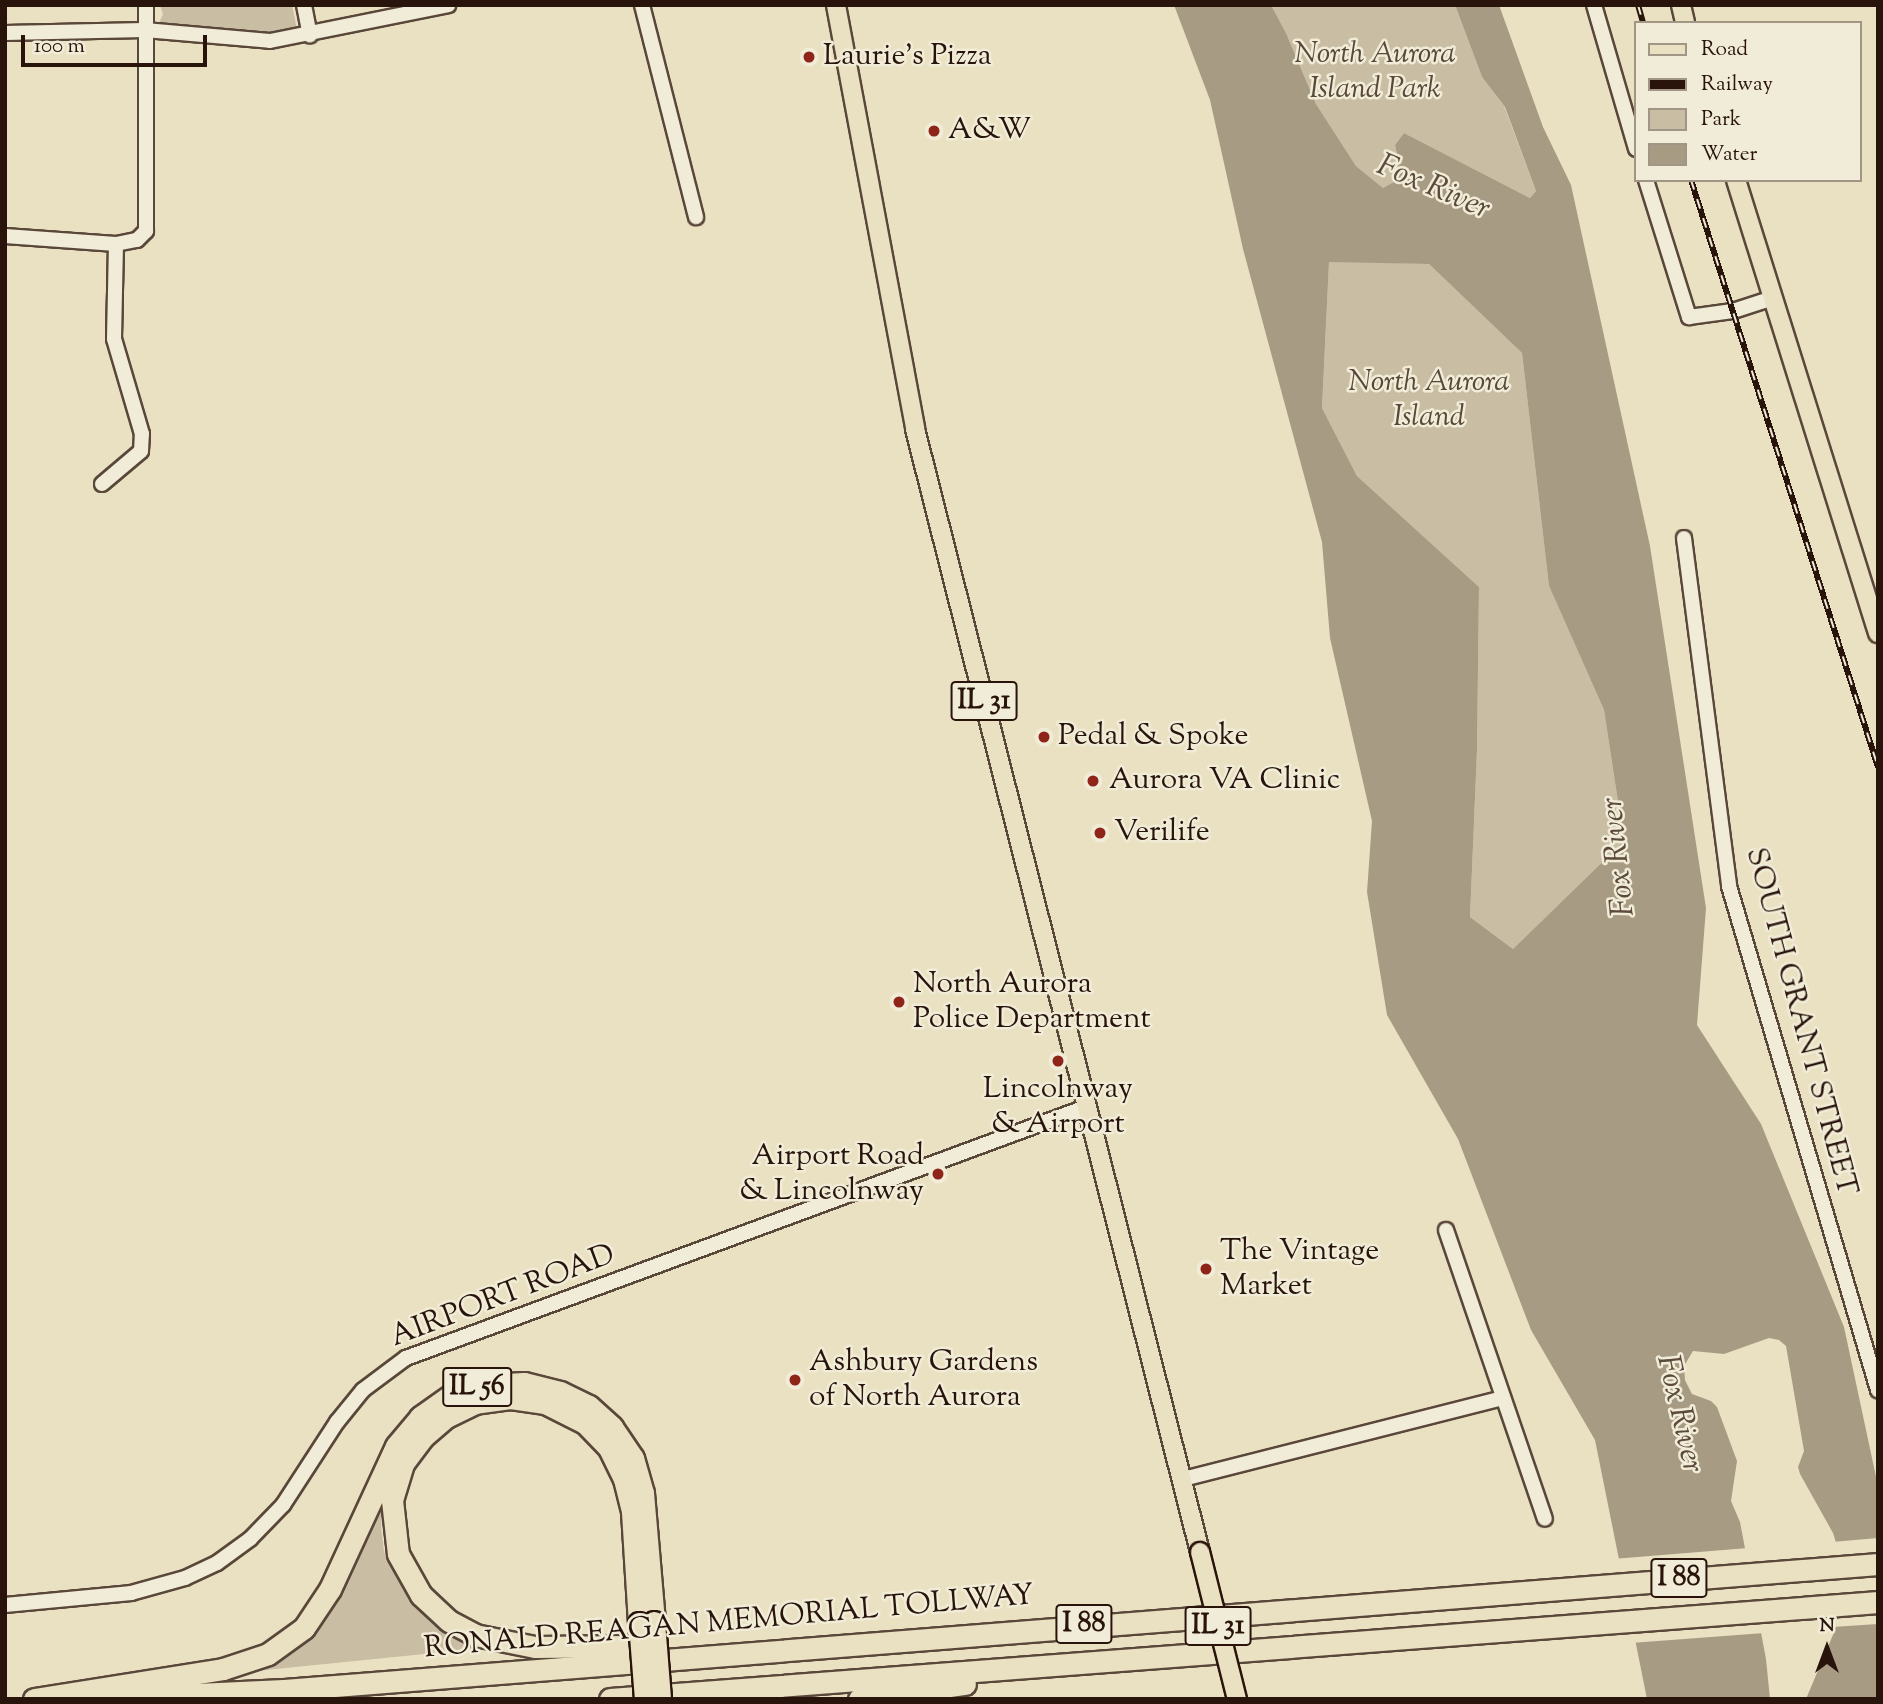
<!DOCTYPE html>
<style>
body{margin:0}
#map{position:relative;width:1883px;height:1704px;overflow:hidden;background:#eae1c2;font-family:"Sorts Mill Goudy",serif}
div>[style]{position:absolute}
.green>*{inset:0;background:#c9bea3}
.water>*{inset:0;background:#a89b84}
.pier>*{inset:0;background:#eae1c2}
.roads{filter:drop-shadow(2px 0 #59473a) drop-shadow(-2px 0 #59473a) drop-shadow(0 2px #59473a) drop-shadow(0 -2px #59473a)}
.minor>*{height:14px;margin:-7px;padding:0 7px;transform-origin:7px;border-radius:7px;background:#f1ecd7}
.major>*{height:18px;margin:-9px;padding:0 9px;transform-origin:9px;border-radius:9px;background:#eae1c2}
.highway>*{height:21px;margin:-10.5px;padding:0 10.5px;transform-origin:10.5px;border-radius:10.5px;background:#eae1c2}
.rail>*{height:6px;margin-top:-3px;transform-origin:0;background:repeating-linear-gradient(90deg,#f1ecd7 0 10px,#29140c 0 20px);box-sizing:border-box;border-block:2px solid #29140c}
.bridges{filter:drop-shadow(2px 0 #29140c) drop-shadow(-2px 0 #29140c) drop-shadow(0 2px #29140c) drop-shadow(0 -2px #29140c)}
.major-bridge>*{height:18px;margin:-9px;padding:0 9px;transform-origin:9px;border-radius:9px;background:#eae1c2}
.highway-bridge>*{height:21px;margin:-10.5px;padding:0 10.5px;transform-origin:10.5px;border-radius:10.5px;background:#eae1c2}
.dots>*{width:19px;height:19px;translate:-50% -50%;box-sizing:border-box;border:4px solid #f1ecd7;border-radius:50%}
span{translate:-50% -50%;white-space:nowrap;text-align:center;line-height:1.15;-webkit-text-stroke:5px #f1ecd7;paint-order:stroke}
.shield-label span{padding:2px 5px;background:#f1ecd7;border:2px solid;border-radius:5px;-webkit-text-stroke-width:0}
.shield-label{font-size:28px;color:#29140c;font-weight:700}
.park-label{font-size:30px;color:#594739;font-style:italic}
.poi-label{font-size:30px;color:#29140c}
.left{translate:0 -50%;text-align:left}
.right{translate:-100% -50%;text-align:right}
.street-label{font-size:30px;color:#29140c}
.water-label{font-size:32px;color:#5c4a3c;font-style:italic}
.frame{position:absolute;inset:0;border:7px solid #29140c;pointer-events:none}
.legend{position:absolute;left:1634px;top:21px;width:228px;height:161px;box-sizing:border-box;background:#f1ecd7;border:2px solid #a19686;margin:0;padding:9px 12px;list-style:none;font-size:21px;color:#29140c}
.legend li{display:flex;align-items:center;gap:14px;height:35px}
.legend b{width:35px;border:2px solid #a19686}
.north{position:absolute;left:1792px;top:1613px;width:70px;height:70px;-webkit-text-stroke:5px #f1ecd7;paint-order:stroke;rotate:0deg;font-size:19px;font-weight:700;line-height:28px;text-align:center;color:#29140c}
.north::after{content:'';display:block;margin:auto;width:24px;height:32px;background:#29140c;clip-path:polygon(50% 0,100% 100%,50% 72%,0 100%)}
.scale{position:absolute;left:21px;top:35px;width:186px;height:32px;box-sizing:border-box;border:4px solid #29140c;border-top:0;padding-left:9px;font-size:21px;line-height:24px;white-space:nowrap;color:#29140c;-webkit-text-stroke:5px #f1ecd7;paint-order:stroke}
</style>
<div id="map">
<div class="green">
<i style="clip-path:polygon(160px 5px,292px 5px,298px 34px,246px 38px,159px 23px,163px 14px)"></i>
<i style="clip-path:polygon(1271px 5px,1455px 5px,1482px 77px,1504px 106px,1536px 191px,1530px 198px,1404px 133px,1395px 145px,1399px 163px,1394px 183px,1383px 188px,1356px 166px,1316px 104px,1286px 33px)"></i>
<i style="clip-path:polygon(1329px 261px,1429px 264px,1522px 353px,1549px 586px,1604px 710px,1624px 841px,1513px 949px,1470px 917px,1477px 750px,1479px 587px,1357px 476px,1322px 408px)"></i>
<i style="clip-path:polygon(384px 1492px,381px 1526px,384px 1552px,399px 1582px,420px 1611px,474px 1649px,256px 1671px,277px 1659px)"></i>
</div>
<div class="water">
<i style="clip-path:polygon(evenodd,1174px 5px,1271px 5px,1286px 33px,1316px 104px,1356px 166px,1383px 188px,1394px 182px,1399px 163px,1395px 145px,1404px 133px,1530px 198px,1536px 191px,1505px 107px,1482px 77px,1455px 5px,1499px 5px,1543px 127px,1571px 185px,1650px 546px,1706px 908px,1697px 1025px,1761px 1124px,1844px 1327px,1878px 1486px,1878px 1699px,1806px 1699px,1835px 1630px,1838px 1549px,1833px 1533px,1800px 1474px,1798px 1467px,1804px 1451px,1786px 1346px,1779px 1340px,1769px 1338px,1724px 1354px,1693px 1351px,1684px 1366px,1685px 1380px,1692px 1394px,1711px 1401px,1717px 1407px,1737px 1461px,1731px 1501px,1740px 1522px,1766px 1659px,1770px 1699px,1647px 1699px,1595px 1440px,1531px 1330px,1458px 1139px,1387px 1015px,1367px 892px,1372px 821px,1330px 638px,1322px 542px,1243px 249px,1210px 100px,1174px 5px,1329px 262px,1429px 264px,1522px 353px,1549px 586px,1604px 710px,1624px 841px,1513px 949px,1470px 917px,1477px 750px,1479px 587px,1357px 476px,1322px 408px,1329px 262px)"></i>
</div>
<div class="pier">
<i style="clip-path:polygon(1878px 1538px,1878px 1624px,1832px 1627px,1835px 1592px,1832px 1542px)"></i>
<i style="clip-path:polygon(1748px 1548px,1764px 1633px,1631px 1643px,1613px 1559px)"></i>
</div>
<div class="roads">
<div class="minor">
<i style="left:304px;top:5px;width:31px;rotate:79deg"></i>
<i style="left:642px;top:5px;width:219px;rotate:75.7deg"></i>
<i style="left:1594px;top:5px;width:150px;rotate:73.7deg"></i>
<i style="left:5px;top:33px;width:140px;rotate:-1.2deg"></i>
<i style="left:145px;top:30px;width:125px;rotate:5deg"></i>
<i style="left:270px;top:41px;width:182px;rotate:-11.4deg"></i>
<i style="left:1646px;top:180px;width:144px;rotate:72.6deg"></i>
<i style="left:1689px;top:317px;width:44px;rotate:-7.8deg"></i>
<i style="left:1733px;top:311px;width:42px;rotate:-18deg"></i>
<i style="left:5px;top:236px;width:111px;rotate:4.1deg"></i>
<i style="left:116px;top:244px;width:21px;rotate:-11deg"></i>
<i style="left:137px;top:240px;width:13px;rotate:-45deg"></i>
<i style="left:146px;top:231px;width:226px;rotate:-90deg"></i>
<i style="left:102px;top:484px;width:51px;rotate:-40.2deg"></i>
<i style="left:141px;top:451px;width:17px;rotate:-87deg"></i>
<i style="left:142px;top:434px;width:99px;rotate:-106.4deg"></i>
<i style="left:114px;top:339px;width:95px;rotate:-88.8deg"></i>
<i style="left:1684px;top:538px;width:351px;rotate:82.6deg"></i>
<i style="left:1729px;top:886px;width:526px;rotate:73.53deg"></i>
<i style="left:1446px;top:1230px;width:305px;rotate:71.1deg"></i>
<i style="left:1183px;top:1479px;width:329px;rotate:-14.2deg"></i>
<i style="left:5px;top:1605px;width:127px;rotate:-5.4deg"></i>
<i style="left:131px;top:1593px;width:56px;rotate:-15.5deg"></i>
<i style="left:185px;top:1578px;width:35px;rotate:-25deg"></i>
<i style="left:217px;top:1563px;width:41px;rotate:-36deg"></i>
<i style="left:250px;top:1539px;width:47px;rotate:-45.9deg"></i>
<i style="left:283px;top:1505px;width:99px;rotate:-57deg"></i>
<i style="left:337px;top:1422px;width:41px;rotate:-50.9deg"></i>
<i style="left:363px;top:1390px;width:54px;rotate:-36.7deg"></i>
<i style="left:406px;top:1358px;width:725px;rotate:-20.26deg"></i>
</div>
<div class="major">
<i style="left:836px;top:5px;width:431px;rotate:79.4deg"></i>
<i style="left:915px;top:429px;width:1159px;rotate:75.76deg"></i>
<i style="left:1681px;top:5px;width:18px;rotate:77deg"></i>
<i style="left:1736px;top:180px;width:475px;rotate:72.6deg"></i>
</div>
<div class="highway">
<i style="left:639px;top:1623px;width:112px;rotate:-93.6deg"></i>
<i style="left:632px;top:1511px;width:33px;rotate:-104deg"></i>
<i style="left:624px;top:1479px;width:34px;rotate:-116deg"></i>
<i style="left:609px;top:1448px;width:35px;rotate:-134deg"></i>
<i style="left:585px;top:1423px;width:45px;rotate:-153.4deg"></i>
<i style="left:545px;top:1403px;width:35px;rotate:-172deg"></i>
<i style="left:510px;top:1398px;width:35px;rotate:172deg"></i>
<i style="left:475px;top:1403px;width:32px;rotate:154deg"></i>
<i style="left:446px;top:1417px;width:30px;rotate:139deg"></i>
<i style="left:423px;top:1437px;width:34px;rotate:127deg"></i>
<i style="left:403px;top:1464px;width:38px;rotate:107deg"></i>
<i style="left:392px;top:1500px;width:54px;rotate:83.7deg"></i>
<i style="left:398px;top:1554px;width:47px;rotate:60.7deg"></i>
<i style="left:421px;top:1595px;width:38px;rotate:43deg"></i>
<i style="left:449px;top:1621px;width:30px;rotate:28deg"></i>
<i style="left:475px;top:1635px;width:61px;rotate:11.3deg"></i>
<i style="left:535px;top:1647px;width:94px;rotate:-0.6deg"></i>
<i style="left:629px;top:1646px;width:19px;rotate:9deg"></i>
<i style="left:34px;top:1699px;width:191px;rotate:-9deg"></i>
<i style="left:223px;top:1669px;width:47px;rotate:-18.4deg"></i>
<i style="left:268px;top:1654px;width:44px;rotate:-35.8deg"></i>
<i style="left:304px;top:1628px;width:47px;rotate:-56.3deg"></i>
<i style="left:330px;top:1589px;width:157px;rotate:-65.2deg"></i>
<i style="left:396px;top:1446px;width:38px;rotate:-50deg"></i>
<i style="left:420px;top:1417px;width:42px;rotate:-35.2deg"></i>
<i style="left:454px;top:1393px;width:34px;rotate:-14deg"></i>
<i style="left:487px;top:1385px;width:37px;rotate:-3deg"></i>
<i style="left:524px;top:1383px;width:37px;rotate:14deg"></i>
<i style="left:560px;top:1392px;width:32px;rotate:26deg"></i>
<i style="left:589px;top:1406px;width:31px;rotate:42deg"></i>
<i style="left:612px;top:1427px;width:37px;rotate:56deg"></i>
<i style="left:633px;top:1458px;width:36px;rotate:74deg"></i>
<i style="left:643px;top:1493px;width:129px;rotate:85.1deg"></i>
<i style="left:88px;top:1699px;width:196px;rotate:-2.6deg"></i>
<i style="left:284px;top:1690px;width:1599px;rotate:-4.52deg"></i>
<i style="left:610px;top:1699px;width:1272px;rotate:-4.37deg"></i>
<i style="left:859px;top:1699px;width:107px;rotate:-8.1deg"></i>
</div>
</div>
<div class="rail">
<i style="left:1638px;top:5px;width:19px;rotate:74deg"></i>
<i style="left:1691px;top:180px;width:616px;rotate:72.33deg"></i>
</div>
<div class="bridges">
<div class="major-bridge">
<i style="left:1200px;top:1552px;width:152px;rotate:75.9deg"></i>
</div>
<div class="highway-bridge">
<i style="left:654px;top:1622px;width:77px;rotate:85.5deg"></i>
<i style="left:639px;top:1623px;width:76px;rotate:85.5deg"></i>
</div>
</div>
<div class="dots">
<i style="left:809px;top:57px;background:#8f2418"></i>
<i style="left:934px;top:131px;background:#8f2418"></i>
<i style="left:1044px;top:737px;background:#8f2418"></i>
<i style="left:1093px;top:781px;background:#8f2418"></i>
<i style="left:1100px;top:833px;background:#8f2418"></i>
<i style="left:899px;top:1002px;background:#8f2418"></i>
<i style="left:1058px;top:1061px;background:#8f2418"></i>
<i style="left:938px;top:1174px;background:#8f2418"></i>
<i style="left:1206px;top:1269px;background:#8f2418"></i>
<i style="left:795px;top:1380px;background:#8f2418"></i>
</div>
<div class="shield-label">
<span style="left:984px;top:701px">IL 31</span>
<span style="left:477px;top:1387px">IL 56</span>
<span style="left:1679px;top:1578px">I 88</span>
<span style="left:1084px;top:1624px">I 88</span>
<span style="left:1218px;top:1626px">IL 31</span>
</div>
<div class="park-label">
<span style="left:1375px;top:72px">North Aurora<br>Island Park</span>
<span style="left:1429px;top:400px">North Aurora<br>Island</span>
</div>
<div class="poi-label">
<span class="left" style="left:823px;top:57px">Laurie's Pizza</span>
<span class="left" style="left:948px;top:131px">A&amp;W</span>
<span class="left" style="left:1058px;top:737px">Pedal &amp; Spoke</span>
<span class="left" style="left:1109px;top:781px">Aurora VA Clinic</span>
<span class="left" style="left:1114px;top:833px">Verilife</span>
<span class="left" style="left:913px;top:1002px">North Aurora<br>Police Department</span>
<span style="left:1058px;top:1107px">Lincolnway<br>&amp; Airport</span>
<span class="right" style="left:924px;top:1174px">Airport Road<br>&amp; Lincolnway</span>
<span class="left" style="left:1220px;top:1269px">The Vintage<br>Market</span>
<span class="left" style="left:809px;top:1380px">Ashbury Gardens<br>of North Aurora</span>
</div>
<div class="street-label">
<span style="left:1800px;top:1022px;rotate:75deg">SOUTH GRANT STREET</span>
<span style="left:503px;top:1297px;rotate:-21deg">AIRPORT ROAD</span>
<span style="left:729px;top:1623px;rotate:-5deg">RONALD REAGAN MEMORIAL TOLLWAY</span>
</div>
<div class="water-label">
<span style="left:1433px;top:188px;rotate:23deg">Fox River</span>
<span style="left:1619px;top:857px;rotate:-96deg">Fox River</span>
<span style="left:1679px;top:1414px;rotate:77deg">Fox River</span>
</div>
<div class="frame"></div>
<ul class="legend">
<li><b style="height:9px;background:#eae1c2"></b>Road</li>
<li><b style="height:9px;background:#29140c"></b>Railway</li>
<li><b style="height:19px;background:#c9bea3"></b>Park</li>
<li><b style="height:19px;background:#a89b84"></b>Water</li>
</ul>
<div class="north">N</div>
<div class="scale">100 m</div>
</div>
